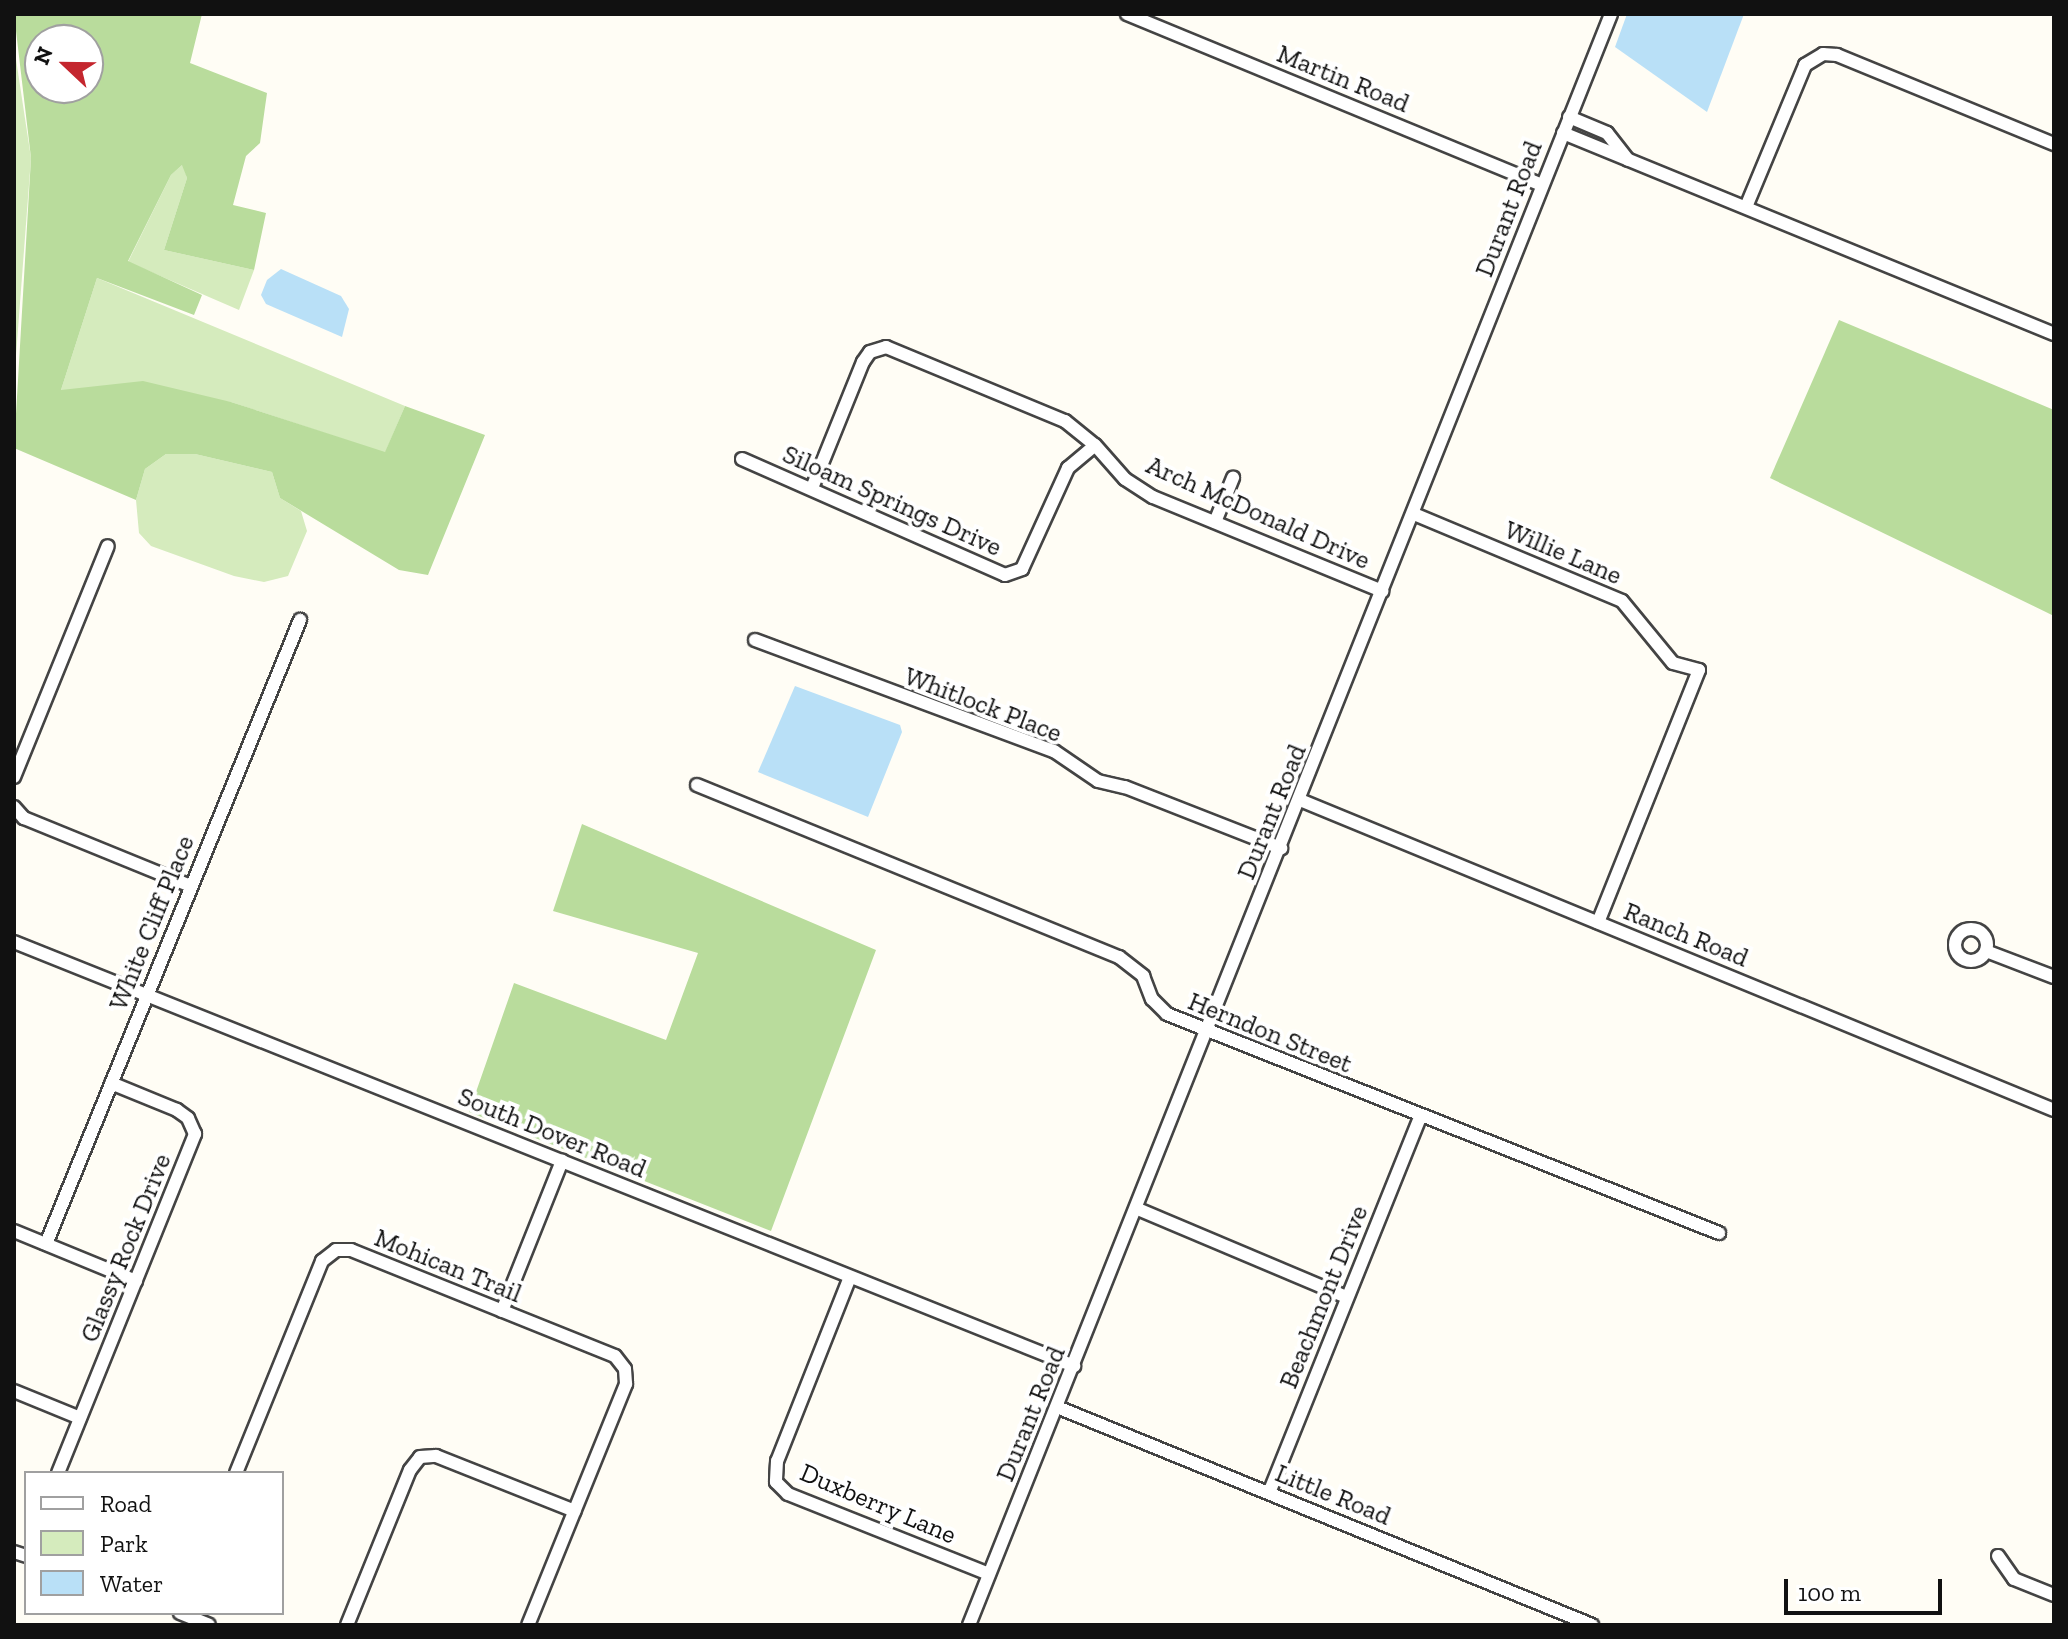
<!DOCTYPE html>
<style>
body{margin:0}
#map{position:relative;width:2068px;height:1639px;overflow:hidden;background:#fffdf5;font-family:"Zilla Slab",serif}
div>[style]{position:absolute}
.green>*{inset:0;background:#d5ebbd}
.forest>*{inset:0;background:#b9dc9c}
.water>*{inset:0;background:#b9e0f7}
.roads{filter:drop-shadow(2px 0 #444) drop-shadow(-2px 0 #444) drop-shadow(0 2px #444) drop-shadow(0 -2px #444)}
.minor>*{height:12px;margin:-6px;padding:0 6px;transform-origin:6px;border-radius:6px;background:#fff}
.minor>.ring{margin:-6px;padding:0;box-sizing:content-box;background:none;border:12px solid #fff;border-radius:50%}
span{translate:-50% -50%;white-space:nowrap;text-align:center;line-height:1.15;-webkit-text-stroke:8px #fff;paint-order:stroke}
.street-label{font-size:26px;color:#111}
.frame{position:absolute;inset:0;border:16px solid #111;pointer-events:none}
.legend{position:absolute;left:24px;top:1471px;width:260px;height:144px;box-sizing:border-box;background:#fff;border:2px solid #a0a0a0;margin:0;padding:10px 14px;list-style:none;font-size:24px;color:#111}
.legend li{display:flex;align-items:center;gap:16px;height:40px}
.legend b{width:40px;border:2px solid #a0a0a0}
.north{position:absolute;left:24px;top:24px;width:80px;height:80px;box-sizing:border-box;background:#fff;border:2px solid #a0a0a0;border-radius:50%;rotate:292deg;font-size:22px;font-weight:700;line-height:32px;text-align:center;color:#111}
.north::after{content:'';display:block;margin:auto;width:28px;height:36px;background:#c4262e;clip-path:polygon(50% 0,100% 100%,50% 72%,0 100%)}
.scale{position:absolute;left:1784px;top:1579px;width:158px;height:36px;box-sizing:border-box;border:4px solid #111;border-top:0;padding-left:10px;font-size:24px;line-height:28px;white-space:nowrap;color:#111;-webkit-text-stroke:6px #fff;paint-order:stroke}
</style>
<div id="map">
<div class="green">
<i style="clip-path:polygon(14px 46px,31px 158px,14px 382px)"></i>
<i style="clip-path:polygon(183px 164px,187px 178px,164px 250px,254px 270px,239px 310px,128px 262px,171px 175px)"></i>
<i style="clip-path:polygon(97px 278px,405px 406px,385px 453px,231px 402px,61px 390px)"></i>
<i style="clip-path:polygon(166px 454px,195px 454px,272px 472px,280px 498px,301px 511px,307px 531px,288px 576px,264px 582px,234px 576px,151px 546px,139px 533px,136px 500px,145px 469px)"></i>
</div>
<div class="forest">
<i style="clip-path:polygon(evenodd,14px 14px,202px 14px,190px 63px,267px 93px,260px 143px,246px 156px,233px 205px,266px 213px,254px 270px,164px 250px,187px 178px,182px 165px,171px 175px,128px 261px,202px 295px,194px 315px,97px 278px,61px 390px,143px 381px,231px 402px,385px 452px,405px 406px,485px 435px,428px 575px,399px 570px,280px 498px,272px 472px,195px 454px,166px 454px,145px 469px,136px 500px,14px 448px,31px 158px,14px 14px,40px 40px,88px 40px,88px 88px,40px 88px,40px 40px)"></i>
<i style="clip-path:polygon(1839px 320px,2054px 410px,2054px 616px,1770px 478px)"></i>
<i style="clip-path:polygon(582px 824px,876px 950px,771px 1231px,469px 1112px,514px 983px,666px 1040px,698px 953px,553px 911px)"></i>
</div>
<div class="water">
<i style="clip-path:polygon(1627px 14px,1744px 14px,1707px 112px,1615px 47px)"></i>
<i style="clip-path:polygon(281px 269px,341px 296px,349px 309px,342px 337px,266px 304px,261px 295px,267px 280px)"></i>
<i style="clip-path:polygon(795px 686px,900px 725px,902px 732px,868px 817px,758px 772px)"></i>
</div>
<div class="roads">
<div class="minor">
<i style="left:1127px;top:14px;width:449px;rotate:22.4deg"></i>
<i style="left:1569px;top:117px;width:41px;rotate:22.8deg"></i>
<i style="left:1607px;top:133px;width:34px;rotate:52deg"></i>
<i style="left:1563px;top:133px;width:531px;rotate:22.26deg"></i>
<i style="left:1746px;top:207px;width:154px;rotate:-67.4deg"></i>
<i style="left:1805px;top:65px;width:21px;rotate:-31deg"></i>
<i style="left:1823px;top:54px;width:14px;rotate:4deg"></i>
<i style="left:1837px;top:55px;width:235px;rotate:22.3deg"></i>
<i style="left:742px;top:459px;width:287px;rotate:23.8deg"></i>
<i style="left:1005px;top:575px;width:18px;rotate:-19deg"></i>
<i style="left:1022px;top:569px;width:111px;rotate:-65.5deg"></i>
<i style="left:1068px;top:468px;width:35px;rotate:-40deg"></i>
<i style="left:812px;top:488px;width:136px;rotate:-68deg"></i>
<i style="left:863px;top:362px;width:12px;rotate:-55deg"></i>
<i style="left:870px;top:352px;width:17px;rotate:-17deg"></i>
<i style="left:886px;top:347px;width:194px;rotate:22.5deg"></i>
<i style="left:1065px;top:421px;width:38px;rotate:39deg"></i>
<i style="left:1095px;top:445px;width:45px;rotate:48.6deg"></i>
<i style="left:1125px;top:479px;width:33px;rotate:33deg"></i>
<i style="left:1153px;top:497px;width:248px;rotate:22.3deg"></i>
<i style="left:1414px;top:514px;width:225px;rotate:22.7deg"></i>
<i style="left:1622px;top:601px;width:80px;rotate:50.6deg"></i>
<i style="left:1673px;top:663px;width:27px;rotate:15deg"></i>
<i style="left:1699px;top:670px;width:272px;rotate:111.8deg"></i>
<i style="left:1215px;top:522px;width:48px;rotate:-67.8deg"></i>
<i style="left:755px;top:640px;width:319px;rotate:20.4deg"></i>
<i style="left:1054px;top:751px;width:53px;rotate:34.3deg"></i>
<i style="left:1098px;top:781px;width:28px;rotate:13deg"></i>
<i style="left:1125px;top:787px;width:168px;rotate:21.4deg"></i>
<i style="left:14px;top:777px;width:249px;rotate:-67.9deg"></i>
<i style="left:697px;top:785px;width:456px;rotate:22.2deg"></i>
<i style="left:1119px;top:957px;width:31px;rotate:38deg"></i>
<i style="left:1143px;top:976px;width:25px;rotate:69deg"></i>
<i style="left:1152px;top:999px;width:21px;rotate:45deg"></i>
<i style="left:1167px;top:1014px;width:594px;rotate:21.64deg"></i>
<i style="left:1300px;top:800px;width:815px;rotate:22.35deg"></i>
<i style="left:14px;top:807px;width:15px;rotate:48deg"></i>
<i style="left:24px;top:818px;width:180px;rotate:22.2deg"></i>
<i class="ring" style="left:1955px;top:929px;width:20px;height:20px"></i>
<i style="left:14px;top:942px;width:1142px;rotate:21.8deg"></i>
<i style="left:1986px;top:951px;width:73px;rotate:20.9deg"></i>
<i style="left:1138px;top:1209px;width:226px;rotate:22.9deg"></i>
<i style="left:14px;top:1231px;width:132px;rotate:22.3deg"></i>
<i style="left:46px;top:1244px;width:674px;rotate:-67.85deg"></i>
<i style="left:850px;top:1277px;width:198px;rotate:111.6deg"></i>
<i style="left:777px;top:1461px;width:21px;rotate:93deg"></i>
<i style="left:776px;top:1482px;width:17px;rotate:45deg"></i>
<i style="left:788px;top:1494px;width:216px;rotate:21.7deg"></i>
<i style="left:502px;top:1311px;width:162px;rotate:-68.2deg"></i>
<i style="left:14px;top:1391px;width:71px;rotate:22.2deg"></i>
<i style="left:1057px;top:1407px;width:578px;rotate:22.17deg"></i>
<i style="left:58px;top:1473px;width:366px;rotate:-68deg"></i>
<i style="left:195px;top:1134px;width:17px;rotate:-114deg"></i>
<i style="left:188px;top:1118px;width:14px;rotate:-144deg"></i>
<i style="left:177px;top:1110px;width:71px;rotate:-157.8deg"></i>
<i style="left:236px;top:1473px;width:229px;rotate:-67.9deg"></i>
<i style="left:322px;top:1261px;width:18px;rotate:-38deg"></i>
<i style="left:336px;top:1250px;width:15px"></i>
<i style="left:351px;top:1250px;width:284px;rotate:21.9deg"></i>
<i style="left:615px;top:1356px;width:16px;rotate:52deg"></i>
<i style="left:625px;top:1369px;width:15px;rotate:86deg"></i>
<i style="left:626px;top:1384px;width:260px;rotate:112.1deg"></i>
<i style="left:1269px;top:1493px;width:404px;rotate:-68.1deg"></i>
<i style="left:14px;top:1552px;width:13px;rotate:18deg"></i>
<i style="left:1998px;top:1556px;width:28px;rotate:55deg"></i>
<i style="left:2014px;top:1579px;width:43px;rotate:21.8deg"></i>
<i style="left:180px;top:1613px;width:31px;rotate:22deg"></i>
<i style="left:347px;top:1625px;width:167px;rotate:-67.9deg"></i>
<i style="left:410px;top:1470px;width:16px;rotate:-52deg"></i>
<i style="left:420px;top:1457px;width:16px;rotate:-4deg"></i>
<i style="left:436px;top:1456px;width:149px;rotate:21.6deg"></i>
<i style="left:969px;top:1625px;width:1734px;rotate:-68.27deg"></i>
</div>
</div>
<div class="street-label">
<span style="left:1343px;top:79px;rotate:22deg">Martin Road</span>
<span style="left:1509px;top:209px;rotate:-69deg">Durant Road</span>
<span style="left:892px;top:501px;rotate:24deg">Siloam Springs Drive</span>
<span style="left:1258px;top:513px;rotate:24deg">Arch McDonald Drive</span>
<span style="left:1563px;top:553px;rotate:23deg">Willie Lane</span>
<span style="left:983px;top:705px;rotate:21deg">Whitlock Place</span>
<span style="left:1272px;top:812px;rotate:-68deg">Durant Road</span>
<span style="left:152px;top:923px;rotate:-68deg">White Cliff Place</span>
<span style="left:1686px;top:935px;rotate:22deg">Ranch Road</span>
<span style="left:1270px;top:1033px;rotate:22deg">Herndon Street</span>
<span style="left:552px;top:1133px;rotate:22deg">South Dover Road</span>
<span style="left:126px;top:1248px;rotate:-68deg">Glassy Rock Drive</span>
<span style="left:448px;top:1266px;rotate:22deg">Mohican Trail</span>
<span style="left:1324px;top:1297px;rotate:-68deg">Beachmont Drive</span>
<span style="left:1031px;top:1414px;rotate:-68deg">Durant Road</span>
<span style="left:1333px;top:1495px;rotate:22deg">Little Road</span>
<span style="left:878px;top:1504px;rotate:23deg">Duxberry Lane</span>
</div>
<div class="frame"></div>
<ul class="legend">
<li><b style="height:10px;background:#fff"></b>Road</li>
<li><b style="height:22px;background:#d5ebbd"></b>Park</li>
<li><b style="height:22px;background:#b9e0f7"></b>Water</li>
</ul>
<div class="north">N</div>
<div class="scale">100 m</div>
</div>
